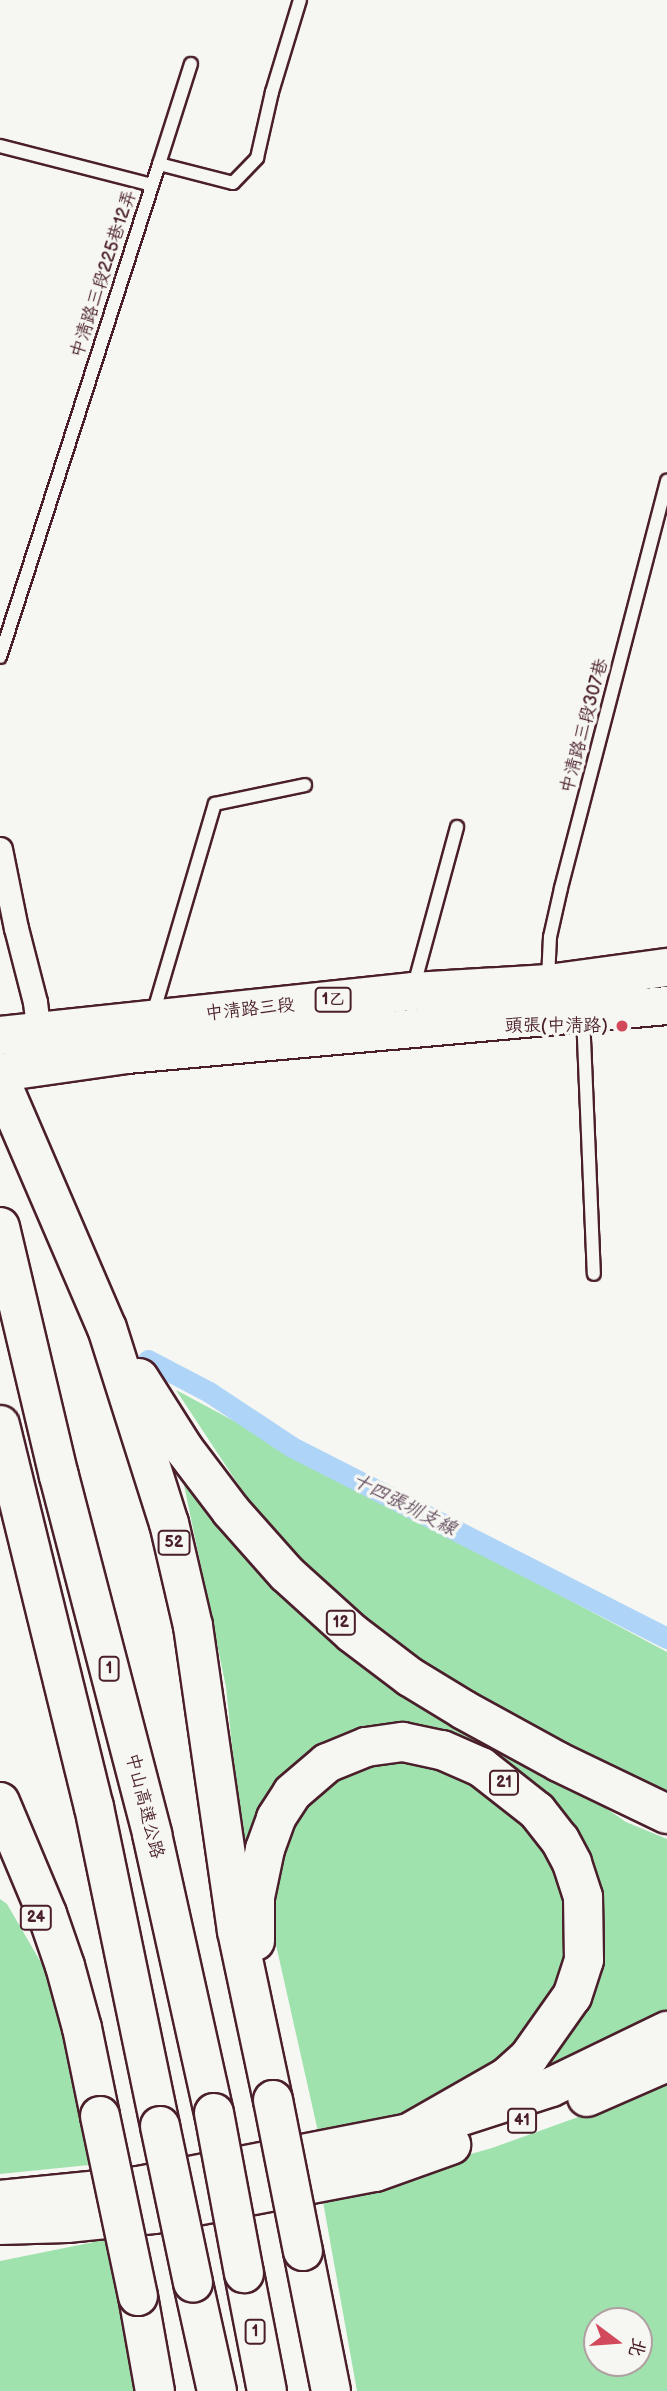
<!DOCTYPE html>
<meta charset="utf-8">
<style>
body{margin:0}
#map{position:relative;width:667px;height:2391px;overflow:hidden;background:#f6f6f2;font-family:"Balsamiq Sans","LXGW WenKai TC",sans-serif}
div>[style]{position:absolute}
.green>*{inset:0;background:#9fe2ad}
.canal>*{height:21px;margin:-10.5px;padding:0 10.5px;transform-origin:10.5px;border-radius:10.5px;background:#aed5f8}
.roads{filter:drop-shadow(2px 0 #4a1f2b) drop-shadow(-2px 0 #4a1f2b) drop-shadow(0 2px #4a1f2b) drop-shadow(0 -2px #4a1f2b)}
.service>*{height:12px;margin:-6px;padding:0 6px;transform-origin:6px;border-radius:6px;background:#f6f6f2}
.minor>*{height:23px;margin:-11.5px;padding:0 11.5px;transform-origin:11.5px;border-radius:11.5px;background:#f6f6f2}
.primary>*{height:37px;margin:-18.5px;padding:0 18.5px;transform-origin:18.5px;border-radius:18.5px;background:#f6f6f2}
.motorway>*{height:38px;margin:-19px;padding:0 19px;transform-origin:19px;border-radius:19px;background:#f6f6f2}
.bridges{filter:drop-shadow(2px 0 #4a1f2b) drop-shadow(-2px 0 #4a1f2b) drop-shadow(0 2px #4a1f2b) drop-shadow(0 -2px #4a1f2b)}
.motorway-bridge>*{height:38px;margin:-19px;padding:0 19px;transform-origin:19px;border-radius:19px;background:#f6f6f2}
.dots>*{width:19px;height:19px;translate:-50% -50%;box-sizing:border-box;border:4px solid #f6f6f2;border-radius:50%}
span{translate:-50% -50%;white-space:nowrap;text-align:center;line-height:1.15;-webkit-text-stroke:7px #f6f6f2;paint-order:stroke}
.shield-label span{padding:2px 5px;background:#f6f6f2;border:2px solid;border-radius:5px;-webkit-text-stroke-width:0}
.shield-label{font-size:16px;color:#4a1f2b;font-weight:700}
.street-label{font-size:18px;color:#4a1f2b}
.poi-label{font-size:18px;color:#4a1f2b}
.right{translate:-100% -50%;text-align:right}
.water-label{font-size:19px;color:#634c5e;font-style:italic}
.north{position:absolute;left:583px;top:2307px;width:70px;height:70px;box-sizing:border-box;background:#f6f6f2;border:2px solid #b1a0a2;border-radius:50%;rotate:106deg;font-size:19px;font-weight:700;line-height:28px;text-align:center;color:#4a1f2b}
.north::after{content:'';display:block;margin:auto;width:24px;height:32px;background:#d1495b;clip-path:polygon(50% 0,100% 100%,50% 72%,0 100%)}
</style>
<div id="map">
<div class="green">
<i style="clip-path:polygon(176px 1390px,667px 1652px,667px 1797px,435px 1678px,276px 1542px)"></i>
<i style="clip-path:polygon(194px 1482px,224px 1521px,327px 1636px,431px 1707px,542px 1764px,626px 1822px,667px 1839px,667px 2022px,522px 2083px,586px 1953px,548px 1809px,354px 1737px,244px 1864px,226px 1687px,184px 1485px)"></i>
<i style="clip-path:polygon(410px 1746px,525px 1808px,567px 1876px,573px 1937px,541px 2028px,489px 2076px,409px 2111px,319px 2136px,265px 1896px,273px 1843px,317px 1773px)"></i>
<i style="clip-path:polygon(0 1899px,7px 1904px,76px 2023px,99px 2164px,0 2174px)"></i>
<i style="clip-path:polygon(evenodd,667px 2080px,667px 2391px,357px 2391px,322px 2196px,492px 2148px,609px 2106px,667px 2080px,597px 2321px,639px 2321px,639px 2363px,597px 2363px,597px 2321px)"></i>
<i style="clip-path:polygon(119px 2237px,146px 2391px,0 2391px,0 2261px)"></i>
</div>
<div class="canal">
<i style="left:148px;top:1360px;width:69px;rotate:27.7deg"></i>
<i style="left:209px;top:1392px;width:100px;rotate:33.5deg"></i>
<i style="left:292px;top:1447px;width:421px;rotate:27deg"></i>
</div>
<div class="roads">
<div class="service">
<i style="left:0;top:146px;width:157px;rotate:14.4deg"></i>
<i style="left:159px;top:164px;width:105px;rotate:-72.3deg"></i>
<i style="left:0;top:657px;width:518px;rotate:-72.12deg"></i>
<i style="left:159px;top:164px;width:76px;rotate:14.4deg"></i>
<i style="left:233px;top:183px;width:35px;rotate:-46deg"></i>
<i style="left:257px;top:158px;width:68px;rotate:-77.2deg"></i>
<i style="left:272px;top:92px;width:96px;rotate:-73.1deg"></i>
<i style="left:548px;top:979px;width:42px;rotate:-87.3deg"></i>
<i style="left:550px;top:937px;width:50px;rotate:-77.3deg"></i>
<i style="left:561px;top:888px;width:421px;rotate:-75.4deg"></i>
<i style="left:413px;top:989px;width:168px;rotate:-74.8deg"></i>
<i style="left:153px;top:1014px;width:219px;rotate:-73.6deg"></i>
<i style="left:215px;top:804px;width:92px;rotate:-11.9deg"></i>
<i style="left:583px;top:1015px;width:259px;rotate:87.6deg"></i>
</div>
<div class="minor">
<i style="left:0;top:849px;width:81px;rotate:78.6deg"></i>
<i style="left:16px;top:928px;width:76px;rotate:75.6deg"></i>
<i style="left:35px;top:1002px;width:39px;rotate:83deg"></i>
</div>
<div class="primary">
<i style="left:0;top:1035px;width:415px;rotate:-6.1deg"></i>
<i style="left:413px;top:991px;width:135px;rotate:-3.4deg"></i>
<i style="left:548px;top:983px;width:120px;rotate:-7.7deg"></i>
<i style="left:0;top:1072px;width:127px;rotate:-8.1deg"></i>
<i style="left:126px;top:1054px;width:543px;rotate:-5.18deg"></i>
</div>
<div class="motorway">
<i style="left:0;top:1080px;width:270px;rotate:66.7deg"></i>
<i style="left:107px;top:1328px;width:205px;rotate:72.4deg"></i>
<i style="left:169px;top:1523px;width:106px;rotate:76.9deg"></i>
<i style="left:193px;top:1626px;width:308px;rotate:81.8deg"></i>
<i style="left:237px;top:1931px;width:173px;rotate:78deg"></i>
<i style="left:0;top:1227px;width:256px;rotate:76.7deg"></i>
<i style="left:59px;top:1476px;width:370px;rotate:75.4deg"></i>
<i style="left:152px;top:1834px;width:286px;rotate:77.5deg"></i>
<i style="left:139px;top:1378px;width:84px;rotate:57.6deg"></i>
<i style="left:184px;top:1449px;width:78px;rotate:52.8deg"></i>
<i style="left:231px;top:1511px;width:84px;rotate:48.4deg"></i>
<i style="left:287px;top:1574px;width:88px;rotate:42.2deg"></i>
<i style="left:352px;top:1633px;width:73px;rotate:37.2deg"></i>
<i style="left:410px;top:1677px;width:63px;rotate:31.4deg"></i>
<i style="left:464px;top:1710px;width:108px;rotate:28.7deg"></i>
<i style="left:559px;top:1762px;width:120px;rotate:25.7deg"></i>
<i style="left:0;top:1425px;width:393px;rotate:76.2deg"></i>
<i style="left:94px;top:1807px;width:326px;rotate:78.3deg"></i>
<i style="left:0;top:1802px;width:121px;rotate:67.2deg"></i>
<i style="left:47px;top:1914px;width:55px;rotate:70.9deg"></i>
<i style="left:65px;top:1966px;width:64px;rotate:74.7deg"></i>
<i style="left:82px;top:2028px;width:90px;rotate:78.4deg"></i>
<i style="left:255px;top:1941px;width:44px;rotate:-90deg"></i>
<i style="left:255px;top:1897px;width:49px;rotate:-78.2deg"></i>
<i style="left:265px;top:1849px;width:33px;rotate:-70deg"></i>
<i style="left:276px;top:1818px;width:30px;rotate:-57deg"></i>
<i style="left:292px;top:1793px;width:46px;rotate:-40.6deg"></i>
<i style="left:327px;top:1763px;width:42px;rotate:-22.3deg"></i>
<i style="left:366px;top:1747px;width:37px;rotate:-8deg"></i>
<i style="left:403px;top:1742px;width:40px;rotate:12deg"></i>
<i style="left:442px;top:1750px;width:43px;rotate:23.6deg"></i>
<i style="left:481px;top:1767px;width:71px;rotate:38.2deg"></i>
<i style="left:537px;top:1811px;width:37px;rotate:52deg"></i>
<i style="left:560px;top:1840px;width:26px;rotate:62deg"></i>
<i style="left:572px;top:1863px;width:36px;rotate:72deg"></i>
<i style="left:583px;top:1897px;width:63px;rotate:89.1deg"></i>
<i style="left:584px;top:1960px;width:38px;rotate:108deg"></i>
<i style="left:572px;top:1996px;width:75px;rotate:125.2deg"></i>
<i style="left:529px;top:2057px;width:30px;rotate:138deg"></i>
<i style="left:507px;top:2077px;width:113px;rotate:150.3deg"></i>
<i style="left:587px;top:2097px;width:87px;rotate:-23.6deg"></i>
<i style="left:0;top:2200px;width:140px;rotate:-5.8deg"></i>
<i style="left:139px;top:2186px;width:275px;rotate:-11.1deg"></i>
<i style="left:409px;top:2133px;width:149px;rotate:-17.9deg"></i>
<i style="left:551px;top:2087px;width:129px;rotate:-25.8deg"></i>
<i style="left:0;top:2225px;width:67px;rotate:-1.7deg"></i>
<i style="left:67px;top:2223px;width:87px;rotate:-5.9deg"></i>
<i style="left:154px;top:2214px;width:225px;rotate:-10.8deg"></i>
<i style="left:375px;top:2172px;width:81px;rotate:-19.6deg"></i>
<i style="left:303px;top:2251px;width:143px;rotate:78.7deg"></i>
<i style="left:244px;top:2273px;width:120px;rotate:79deg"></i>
<i style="left:193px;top:2283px;width:111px;rotate:77.5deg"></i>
<i style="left:138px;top:2296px;width:97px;rotate:79.9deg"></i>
</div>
</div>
<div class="bridges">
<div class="motorway-bridge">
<i style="left:273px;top:2100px;width:154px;rotate:78.8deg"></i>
<i style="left:214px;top:2113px;width:163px;rotate:79.4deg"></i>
<i style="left:100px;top:2116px;width:184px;rotate:78.1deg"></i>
<i style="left:160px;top:2126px;width:160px;rotate:78.1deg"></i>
</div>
</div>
<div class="dots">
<i style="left:622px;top:1026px;background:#d1495b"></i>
</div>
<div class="shield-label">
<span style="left:333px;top:1000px">1乙</span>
<span style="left:174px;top:1543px">52</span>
<span style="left:341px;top:1623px">12</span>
<span style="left:109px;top:1669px">1</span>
<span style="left:504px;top:1783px">21</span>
<span style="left:36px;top:1918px">24</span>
<span style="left:522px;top:2121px">41</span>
<span style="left:255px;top:2332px">1</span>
</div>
<div class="street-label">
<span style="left:104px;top:274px;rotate:-72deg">中清路三段225巷12弄</span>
<span style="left:585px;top:726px;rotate:-75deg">中清路三段307巷</span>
<span style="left:250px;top:1010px;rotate:-6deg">中清路三段</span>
<span style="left:144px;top:1806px;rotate:76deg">中山高速公路</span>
</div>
<div class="poi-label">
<span class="right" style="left:608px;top:1026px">頭張(中清路)</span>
</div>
<div class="water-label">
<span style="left:404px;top:1505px;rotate:27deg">十四張圳支線</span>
</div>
<div class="north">北</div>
</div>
